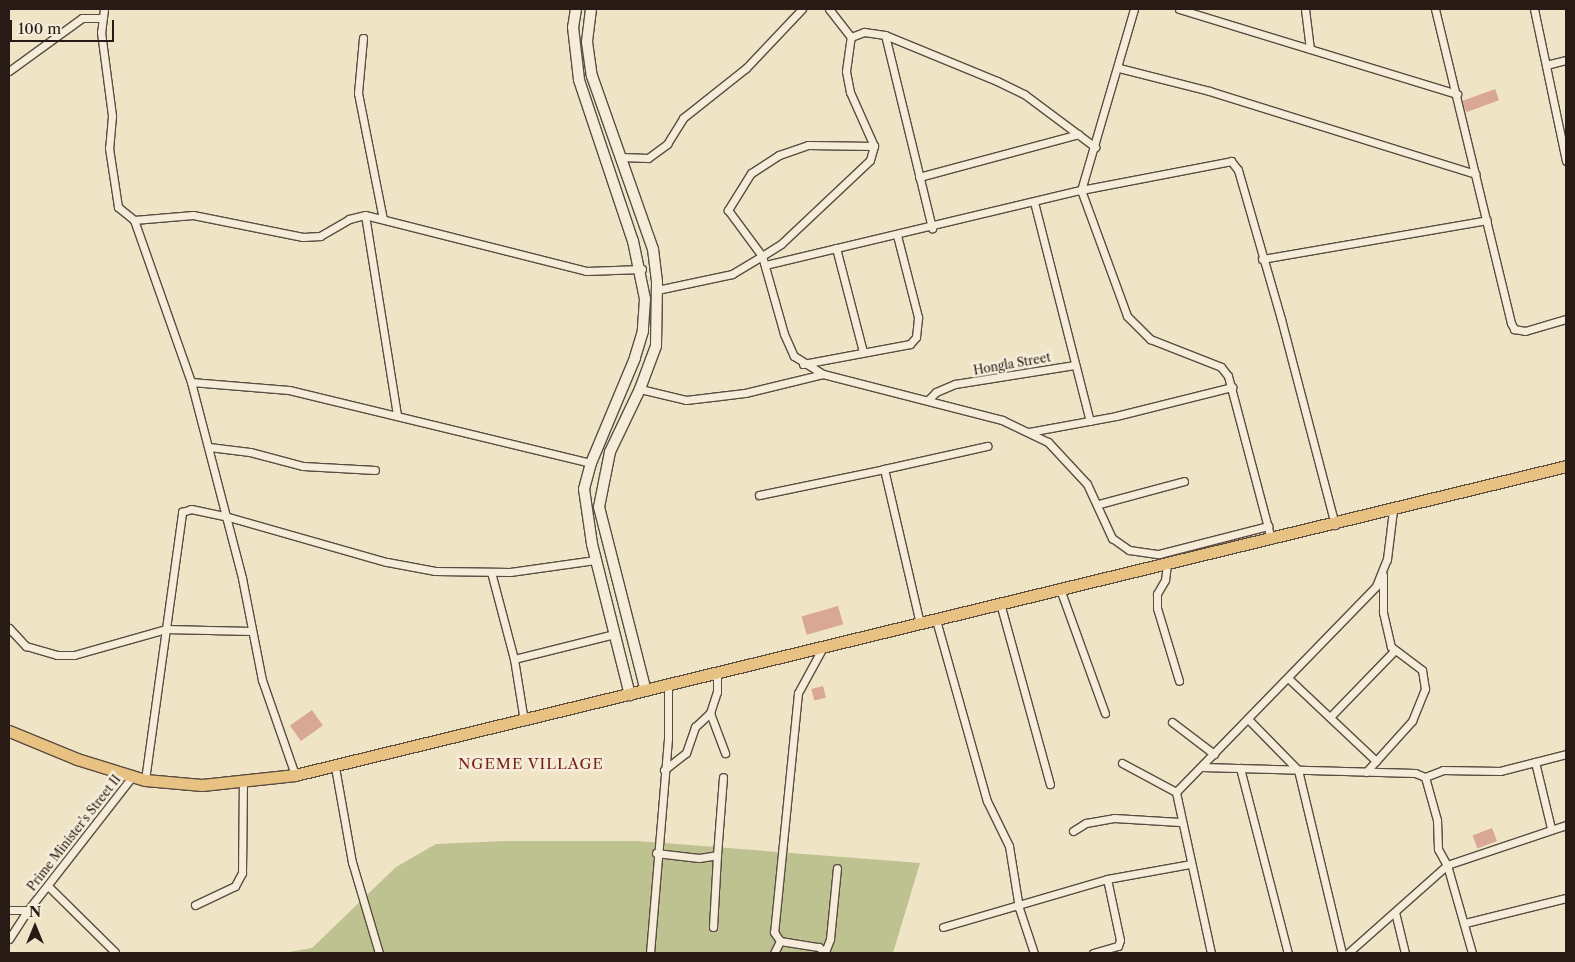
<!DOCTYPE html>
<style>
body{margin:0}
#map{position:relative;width:1575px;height:962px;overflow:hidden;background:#efe4c5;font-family:"Libre Caslon Text",serif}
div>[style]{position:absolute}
.green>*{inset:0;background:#bec291}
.building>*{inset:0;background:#d9a795;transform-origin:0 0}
.roads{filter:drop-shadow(1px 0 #5a4c41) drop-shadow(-1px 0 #5a4c41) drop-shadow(0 1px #5a4c41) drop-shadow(0 -1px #5a4c41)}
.minor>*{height:7px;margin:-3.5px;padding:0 3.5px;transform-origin:3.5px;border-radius:3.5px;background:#f5edd9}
.secondary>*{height:10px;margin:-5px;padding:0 5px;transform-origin:5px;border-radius:5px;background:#f5edd9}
.trunk>*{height:11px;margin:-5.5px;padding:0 5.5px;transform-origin:5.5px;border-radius:5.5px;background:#e8c282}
span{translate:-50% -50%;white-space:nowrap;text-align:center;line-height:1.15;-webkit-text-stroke:5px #f5edd9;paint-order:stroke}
.street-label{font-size:12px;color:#281a15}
.quarter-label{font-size:15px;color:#7a1f14;letter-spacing:1px}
.frame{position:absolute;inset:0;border:10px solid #281a15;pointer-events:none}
.north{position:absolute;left:10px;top:902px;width:50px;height:50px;-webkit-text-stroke:4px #f5edd9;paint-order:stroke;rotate:0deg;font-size:14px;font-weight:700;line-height:20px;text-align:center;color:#281a15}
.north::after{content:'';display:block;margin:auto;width:18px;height:22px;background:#281a15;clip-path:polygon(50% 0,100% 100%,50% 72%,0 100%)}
.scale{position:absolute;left:10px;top:20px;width:104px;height:22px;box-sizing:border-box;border:2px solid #281a15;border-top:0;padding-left:6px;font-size:15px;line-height:18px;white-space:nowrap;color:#281a15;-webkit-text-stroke:4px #f5edd9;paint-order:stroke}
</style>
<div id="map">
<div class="green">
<i style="clip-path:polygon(504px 841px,637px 841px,920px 863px,893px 953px,283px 953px,312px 948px,396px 867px,436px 844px)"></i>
</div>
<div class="building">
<i style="left:1495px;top:89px;width:12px;height:35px;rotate:70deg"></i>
<i style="left:838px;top:606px;width:19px;height:38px;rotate:74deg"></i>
<i style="left:823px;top:686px;width:12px;height:12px;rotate:76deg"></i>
<i style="left:312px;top:710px;width:19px;height:27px;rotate:55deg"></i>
<i style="left:1492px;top:828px;width:14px;height:21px;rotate:69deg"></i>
</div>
<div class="roads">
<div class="minor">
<i style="left:104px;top:9px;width:23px;rotate:97deg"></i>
<i style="left:101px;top:32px;width:85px;rotate:82.5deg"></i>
<i style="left:112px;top:116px;width:32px;rotate:95deg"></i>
<i style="left:109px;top:148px;width:60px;rotate:81.3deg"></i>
<i style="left:118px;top:207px;width:21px;rotate:39deg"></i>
<i style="left:134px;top:220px;width:172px;rotate:70.6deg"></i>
<i style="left:191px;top:382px;width:203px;rotate:75.4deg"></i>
<i style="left:242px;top:578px;width:104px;rotate:78.9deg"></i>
<i style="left:262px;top:680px;width:101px;rotate:70.8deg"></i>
<i style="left:829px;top:9px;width:36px;rotate:52deg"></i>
<i style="left:1134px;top:9px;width:189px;rotate:106.3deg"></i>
<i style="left:1081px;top:190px;width:134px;rotate:69.9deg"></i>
<i style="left:1127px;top:316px;width:33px;rotate:45deg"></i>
<i style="left:1150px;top:339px;width:76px;rotate:21.5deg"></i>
<i style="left:1221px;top:367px;width:11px;rotate:52deg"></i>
<i style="left:1228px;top:376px;width:169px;rotate:75.2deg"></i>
<i style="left:1179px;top:9px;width:291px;rotate:17deg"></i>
<i style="left:1305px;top:9px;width:40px;rotate:82.9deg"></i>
<i style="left:1435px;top:9px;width:323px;rotate:76.4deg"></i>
<i style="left:1511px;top:323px;width:7px;rotate:63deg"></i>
<i style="left:1514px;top:329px;width:11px;rotate:10deg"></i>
<i style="left:1525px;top:331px;width:43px;rotate:-16.3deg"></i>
<i style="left:1534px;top:9px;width:155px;rotate:78.1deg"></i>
<i style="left:885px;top:35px;width:199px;rotate:76.3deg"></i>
<i style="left:851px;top:37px;width:14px;rotate:-21deg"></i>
<i style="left:864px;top:32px;width:21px;rotate:8deg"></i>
<i style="left:885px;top:35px;width:121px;rotate:22.3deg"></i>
<i style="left:997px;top:81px;width:30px;rotate:26deg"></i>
<i style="left:1024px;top:94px;width:89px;rotate:36.7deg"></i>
<i style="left:363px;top:38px;width:55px;rotate:95.2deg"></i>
<i style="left:358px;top:93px;width:128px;rotate:78.8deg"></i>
<i style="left:1546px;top:65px;width:21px;rotate:-14deg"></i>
<i style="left:1119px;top:68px;width:93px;rotate:14.3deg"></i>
<i style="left:1209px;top:91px;width:279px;rotate:17.3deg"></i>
<i style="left:9px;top:71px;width:90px;rotate:-36deg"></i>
<i style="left:82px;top:18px;width:19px"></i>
<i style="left:874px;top:146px;width:66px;rotate:-179.1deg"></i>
<i style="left:808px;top:145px;width:31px;rotate:161deg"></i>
<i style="left:779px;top:155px;width:33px;rotate:147deg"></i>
<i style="left:751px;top:173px;width:44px;rotate:121.9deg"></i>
<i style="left:728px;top:210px;width:57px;rotate:53.5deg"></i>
<i style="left:762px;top:256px;width:81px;rotate:74.2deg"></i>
<i style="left:784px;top:334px;width:24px;rotate:66deg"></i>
<i style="left:794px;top:356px;width:34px;rotate:32deg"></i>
<i style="left:823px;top:374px;width:185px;rotate:14.4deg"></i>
<i style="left:1002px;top:420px;width:51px;rotate:25.6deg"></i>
<i style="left:1048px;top:442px;width:57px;rotate:47.1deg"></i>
<i style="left:1087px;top:484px;width:60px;rotate:65.2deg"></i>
<i style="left:1112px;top:538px;width:21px;rotate:35deg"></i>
<i style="left:1129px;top:550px;width:30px;rotate:8deg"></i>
<i style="left:1159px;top:554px;width:113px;rotate:-14.4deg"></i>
<i style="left:621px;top:157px;width:27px;rotate:2deg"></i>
<i style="left:648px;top:158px;width:24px;rotate:-36deg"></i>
<i style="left:667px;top:144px;width:31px;rotate:-58deg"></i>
<i style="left:683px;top:118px;width:80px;rotate:-38.4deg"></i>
<i style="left:746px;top:68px;width:81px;rotate:-46.5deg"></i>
<i style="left:919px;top:177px;width:165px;rotate:-15.1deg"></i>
<i style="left:1034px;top:202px;width:226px;rotate:75.7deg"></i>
<i style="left:365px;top:215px;width:202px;rotate:80.9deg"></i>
<i style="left:134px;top:220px;width:59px;rotate:-4.8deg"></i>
<i style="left:193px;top:215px;width:112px;rotate:11.3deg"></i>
<i style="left:303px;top:237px;width:17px;rotate:-3deg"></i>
<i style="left:320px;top:236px;width:34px;rotate:-30deg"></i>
<i style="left:349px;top:219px;width:16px;rotate:-14deg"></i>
<i style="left:365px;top:215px;width:228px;rotate:14.2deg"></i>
<i style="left:586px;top:271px;width:56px;rotate:-2deg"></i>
<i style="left:836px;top:248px;width:107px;rotate:75.4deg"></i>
<i style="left:1262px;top:259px;width:228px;rotate:-9.8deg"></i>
<i style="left:765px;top:265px;width:325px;rotate:-13.4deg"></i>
<i style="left:1081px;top:190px;width:153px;rotate:-10.9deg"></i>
<i style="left:1231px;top:161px;width:11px;rotate:52deg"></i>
<i style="left:1238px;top:170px;width:155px;rotate:73.9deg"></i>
<i style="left:1281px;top:319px;width:213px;rotate:75.3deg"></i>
<i style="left:657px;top:290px;width:77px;rotate:-12deg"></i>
<i style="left:732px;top:274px;width:35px;rotate:-31deg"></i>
<i style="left:762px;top:256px;width:22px;rotate:-32deg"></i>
<i style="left:781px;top:244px;width:122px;rotate:-43.3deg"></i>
<i style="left:870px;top:160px;width:15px;rotate:-74deg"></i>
<i style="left:874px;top:146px;width:59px;rotate:-114deg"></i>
<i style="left:850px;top:92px;width:21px;rotate:-101deg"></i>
<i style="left:846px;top:71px;width:34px;rotate:-82deg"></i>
<i style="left:803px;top:364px;width:109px;rotate:-10.6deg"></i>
<i style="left:910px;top:344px;width:9px;rotate:-49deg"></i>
<i style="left:916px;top:337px;width:20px;rotate:-84deg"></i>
<i style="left:918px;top:317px;width:85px;rotate:-104.4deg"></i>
<i style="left:191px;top:382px;width:98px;rotate:4.7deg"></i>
<i style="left:289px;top:390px;width:311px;rotate:13.6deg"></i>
<i style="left:640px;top:389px;width:47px;rotate:13.4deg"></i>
<i style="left:686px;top:400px;width:59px;rotate:-6.8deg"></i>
<i style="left:745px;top:393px;width:80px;rotate:-13.7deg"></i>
<i style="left:928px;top:400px;width:11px;rotate:-45deg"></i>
<i style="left:936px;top:392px;width:21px;rotate:-23deg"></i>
<i style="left:955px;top:384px;width:121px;rotate:-9deg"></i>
<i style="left:1029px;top:432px;width:88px;rotate:-10.4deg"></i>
<i style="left:1116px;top:416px;width:120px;rotate:-14deg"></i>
<i style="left:209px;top:447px;width:41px;rotate:7deg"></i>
<i style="left:250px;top:452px;width:55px;rotate:14.8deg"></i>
<i style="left:303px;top:466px;width:72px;rotate:3.2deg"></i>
<i style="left:884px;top:469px;width:106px;rotate:-12.6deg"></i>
<i style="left:759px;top:495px;width:128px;rotate:-11.7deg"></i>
<i style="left:884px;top:469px;width:159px;rotate:76.9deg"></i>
<i style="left:1099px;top:504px;width:88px;rotate:-15.1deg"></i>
<i style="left:1167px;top:564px;width:16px;rotate:97deg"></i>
<i style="left:1165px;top:580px;width:16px;rotate:120deg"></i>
<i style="left:1157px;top:594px;width:14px;rotate:90deg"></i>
<i style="left:1157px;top:608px;width:76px;rotate:73.2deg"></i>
<i style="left:491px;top:572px;width:90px;rotate:75.2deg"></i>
<i style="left:514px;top:659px;width:63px;rotate:80.8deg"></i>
<i style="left:1060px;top:589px;width:132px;rotate:70.1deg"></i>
<i style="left:1000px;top:603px;width:188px;rotate:74.6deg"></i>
<i style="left:936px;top:620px;width:188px;rotate:74.3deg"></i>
<i style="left:987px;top:801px;width:50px;rotate:63.9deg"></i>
<i style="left:1009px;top:846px;width:63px;rotate:80.8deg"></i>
<i style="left:1019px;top:908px;width:47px;rotate:71.6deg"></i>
<i style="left:9px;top:628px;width:25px;rotate:47deg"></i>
<i style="left:26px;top:646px;width:32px;rotate:16deg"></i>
<i style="left:57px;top:655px;width:17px"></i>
<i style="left:74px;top:655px;width:96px;rotate:-15.8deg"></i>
<i style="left:166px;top:629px;width:85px;rotate:1.3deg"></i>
<i style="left:822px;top:649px;width:50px;rotate:118.6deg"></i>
<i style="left:798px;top:693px;width:240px;rotate:95.7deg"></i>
<i style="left:774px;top:932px;width:11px;rotate:56deg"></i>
<i style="left:780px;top:941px;width:39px;rotate:9deg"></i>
<i style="left:819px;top:947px;width:8px;rotate:45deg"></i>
<i style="left:514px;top:659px;width:103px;rotate:-14deg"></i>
<i style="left:1288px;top:678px;width:121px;rotate:43.3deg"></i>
<i style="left:710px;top:713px;width:43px;rotate:69.4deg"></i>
<i style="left:1330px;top:717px;width:93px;rotate:-45.9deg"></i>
<i style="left:1248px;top:719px;width:71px;rotate:45.6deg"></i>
<i style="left:1298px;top:770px;width:188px;rotate:76.5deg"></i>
<i style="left:1172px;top:722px;width:53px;rotate:37.3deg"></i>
<i style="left:1535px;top:762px;width:68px;rotate:76.4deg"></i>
<i style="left:1122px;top:763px;width:61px;rotate:28.2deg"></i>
<i style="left:335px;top:767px;width:97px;rotate:79.9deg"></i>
<i style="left:352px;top:862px;width:95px;rotate:73.5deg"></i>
<i style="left:1202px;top:767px;width:213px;rotate:1.6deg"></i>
<i style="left:1415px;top:773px;width:11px;rotate:22deg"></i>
<i style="left:1425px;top:777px;width:45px;rotate:74.4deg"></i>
<i style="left:1437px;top:820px;width:29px;rotate:88deg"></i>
<i style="left:1438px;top:849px;width:18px;rotate:61deg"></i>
<i style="left:1447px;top:865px;width:91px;rotate:74.1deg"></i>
<i style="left:1240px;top:768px;width:191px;rotate:75.5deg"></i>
<i style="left:664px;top:770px;width:28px;rotate:-38deg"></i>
<i style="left:686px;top:753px;width:28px;rotate:-71deg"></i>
<i style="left:695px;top:727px;width:21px;rotate:-43deg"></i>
<i style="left:710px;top:713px;width:22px;rotate:-72deg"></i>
<i style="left:717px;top:692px;width:18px;rotate:-90deg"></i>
<i style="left:1366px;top:772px;width:69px;rotate:-48deg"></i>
<i style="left:1412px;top:721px;width:35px;rotate:-68deg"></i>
<i style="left:1425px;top:689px;width:19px;rotate:-99deg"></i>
<i style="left:1422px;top:670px;width:39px;rotate:-143deg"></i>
<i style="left:1391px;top:647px;width:36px;rotate:-103deg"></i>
<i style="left:1383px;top:612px;width:37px;rotate:-90deg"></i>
<i style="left:1425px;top:777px;width:19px;rotate:-21deg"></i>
<i style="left:1443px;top:770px;width:57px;rotate:1deg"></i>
<i style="left:1500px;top:771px;width:68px;rotate:-14.4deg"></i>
<i style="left:145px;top:780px;width:271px;rotate:-82.1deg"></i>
<i style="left:182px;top:512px;width:9px;rotate:-18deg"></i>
<i style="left:191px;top:509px;width:35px;rotate:12deg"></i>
<i style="left:225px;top:516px;width:168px;rotate:15.9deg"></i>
<i style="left:387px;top:562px;width:49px;rotate:10.6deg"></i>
<i style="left:435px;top:571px;width:75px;rotate:0.8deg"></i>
<i style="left:510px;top:572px;width:86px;rotate:-8deg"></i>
<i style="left:1073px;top:831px;width:15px;rotate:-32deg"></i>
<i style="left:1086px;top:823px;width:28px;rotate:-10deg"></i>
<i style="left:1114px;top:818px;width:66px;rotate:3.5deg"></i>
<i style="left:656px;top:853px;width:43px;rotate:6.6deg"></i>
<i style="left:699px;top:858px;width:18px;rotate:-9deg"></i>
<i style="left:717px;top:855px;width:78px;rotate:-85.6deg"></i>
<i style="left:48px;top:886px;width:94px;rotate:44.6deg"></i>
<i style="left:195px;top:905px;width:44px;rotate:-25.4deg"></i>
<i style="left:235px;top:886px;width:15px;rotate:-62deg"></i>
<i style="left:242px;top:873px;width:91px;rotate:-89.4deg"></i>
<i style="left:9px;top:910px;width:19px"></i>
<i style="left:28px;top:910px;width:167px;rotate:-52deg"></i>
<i style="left:1395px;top:912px;width:42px;rotate:76.3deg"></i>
<i style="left:1465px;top:923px;width:104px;rotate:-13.9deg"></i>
<i style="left:713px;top:927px;width:72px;rotate:-86.8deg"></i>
<i style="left:943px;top:927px;width:171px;rotate:-16.3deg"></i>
<i style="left:1107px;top:879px;width:84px;rotate:-10.2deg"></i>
<i style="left:9px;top:939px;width:35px;rotate:-57deg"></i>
<i style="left:825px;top:952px;width:14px;rotate:-69deg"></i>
<i style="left:830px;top:939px;width:71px;rotate:-84.4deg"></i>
<i style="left:650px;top:953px;width:216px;rotate:-85.2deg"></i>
<i style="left:668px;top:738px;width:52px;rotate:-90deg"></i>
<i style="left:774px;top:953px;width:13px;rotate:-63deg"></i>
<i style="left:1093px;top:953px;width:26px;rotate:-16deg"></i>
<i style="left:1118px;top:946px;width:6px;rotate:-72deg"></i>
<i style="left:1120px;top:940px;width:62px;rotate:-102deg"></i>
<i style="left:1211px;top:953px;width:165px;rotate:-102.3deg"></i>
<i style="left:1176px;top:792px;width:287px;rotate:-45.8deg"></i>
<i style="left:1376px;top:586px;width:29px;rotate:-68deg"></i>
<i style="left:1387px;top:559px;width:49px;rotate:-83deg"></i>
<i style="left:1348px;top:953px;width:132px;rotate:-41.6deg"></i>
<i style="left:1447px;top:865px;width:126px;rotate:-18.6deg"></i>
</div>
<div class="secondary">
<i style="left:576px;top:9px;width:18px;rotate:99deg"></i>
<i style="left:573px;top:27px;width:53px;rotate:83.5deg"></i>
<i style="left:579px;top:80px;width:170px;rotate:71.5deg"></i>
<i style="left:633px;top:241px;width:59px;rotate:78.3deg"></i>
<i style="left:645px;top:299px;width:32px;rotate:94deg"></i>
<i style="left:643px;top:331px;width:28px;rotate:107deg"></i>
<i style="left:635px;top:358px;width:114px;rotate:112.7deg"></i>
<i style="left:591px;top:463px;width:27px;rotate:105deg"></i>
<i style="left:584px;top:489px;width:56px;rotate:81.7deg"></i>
<i style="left:592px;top:544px;width:156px;rotate:75.9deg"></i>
<i style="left:591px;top:9px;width:33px;rotate:97deg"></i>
<i style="left:587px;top:42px;width:34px;rotate:82deg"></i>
<i style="left:592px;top:76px;width:183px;rotate:70.6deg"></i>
<i style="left:653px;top:249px;width:33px;rotate:83deg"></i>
<i style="left:657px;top:282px;width:64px;rotate:90.9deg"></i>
<i style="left:656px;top:346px;width:46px;rotate:110.4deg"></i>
<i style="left:640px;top:389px;width:70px;rotate:115.5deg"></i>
<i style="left:610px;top:452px;width:56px;rotate:101.3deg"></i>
<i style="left:599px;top:507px;width:190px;rotate:75.7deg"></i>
</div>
<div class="trunk">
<i style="left:9px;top:731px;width:74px;rotate:22.4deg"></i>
<i style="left:77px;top:759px;width:71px;rotate:17.2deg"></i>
<i style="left:145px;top:780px;width:57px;rotate:5deg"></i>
<i style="left:202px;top:785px;width:94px;rotate:-6.1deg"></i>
<i style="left:295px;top:775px;width:1308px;rotate:-13.66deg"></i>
</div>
</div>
<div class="street-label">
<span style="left:1012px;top:364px;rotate:-10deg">Hongla Street</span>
<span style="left:74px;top:833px;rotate:-52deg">Prime Minister's Street II</span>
</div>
<div class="quarter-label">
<span style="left:531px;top:764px">NGEME VILLAGE</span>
</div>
<div class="frame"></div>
<div class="north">N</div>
<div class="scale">100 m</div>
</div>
